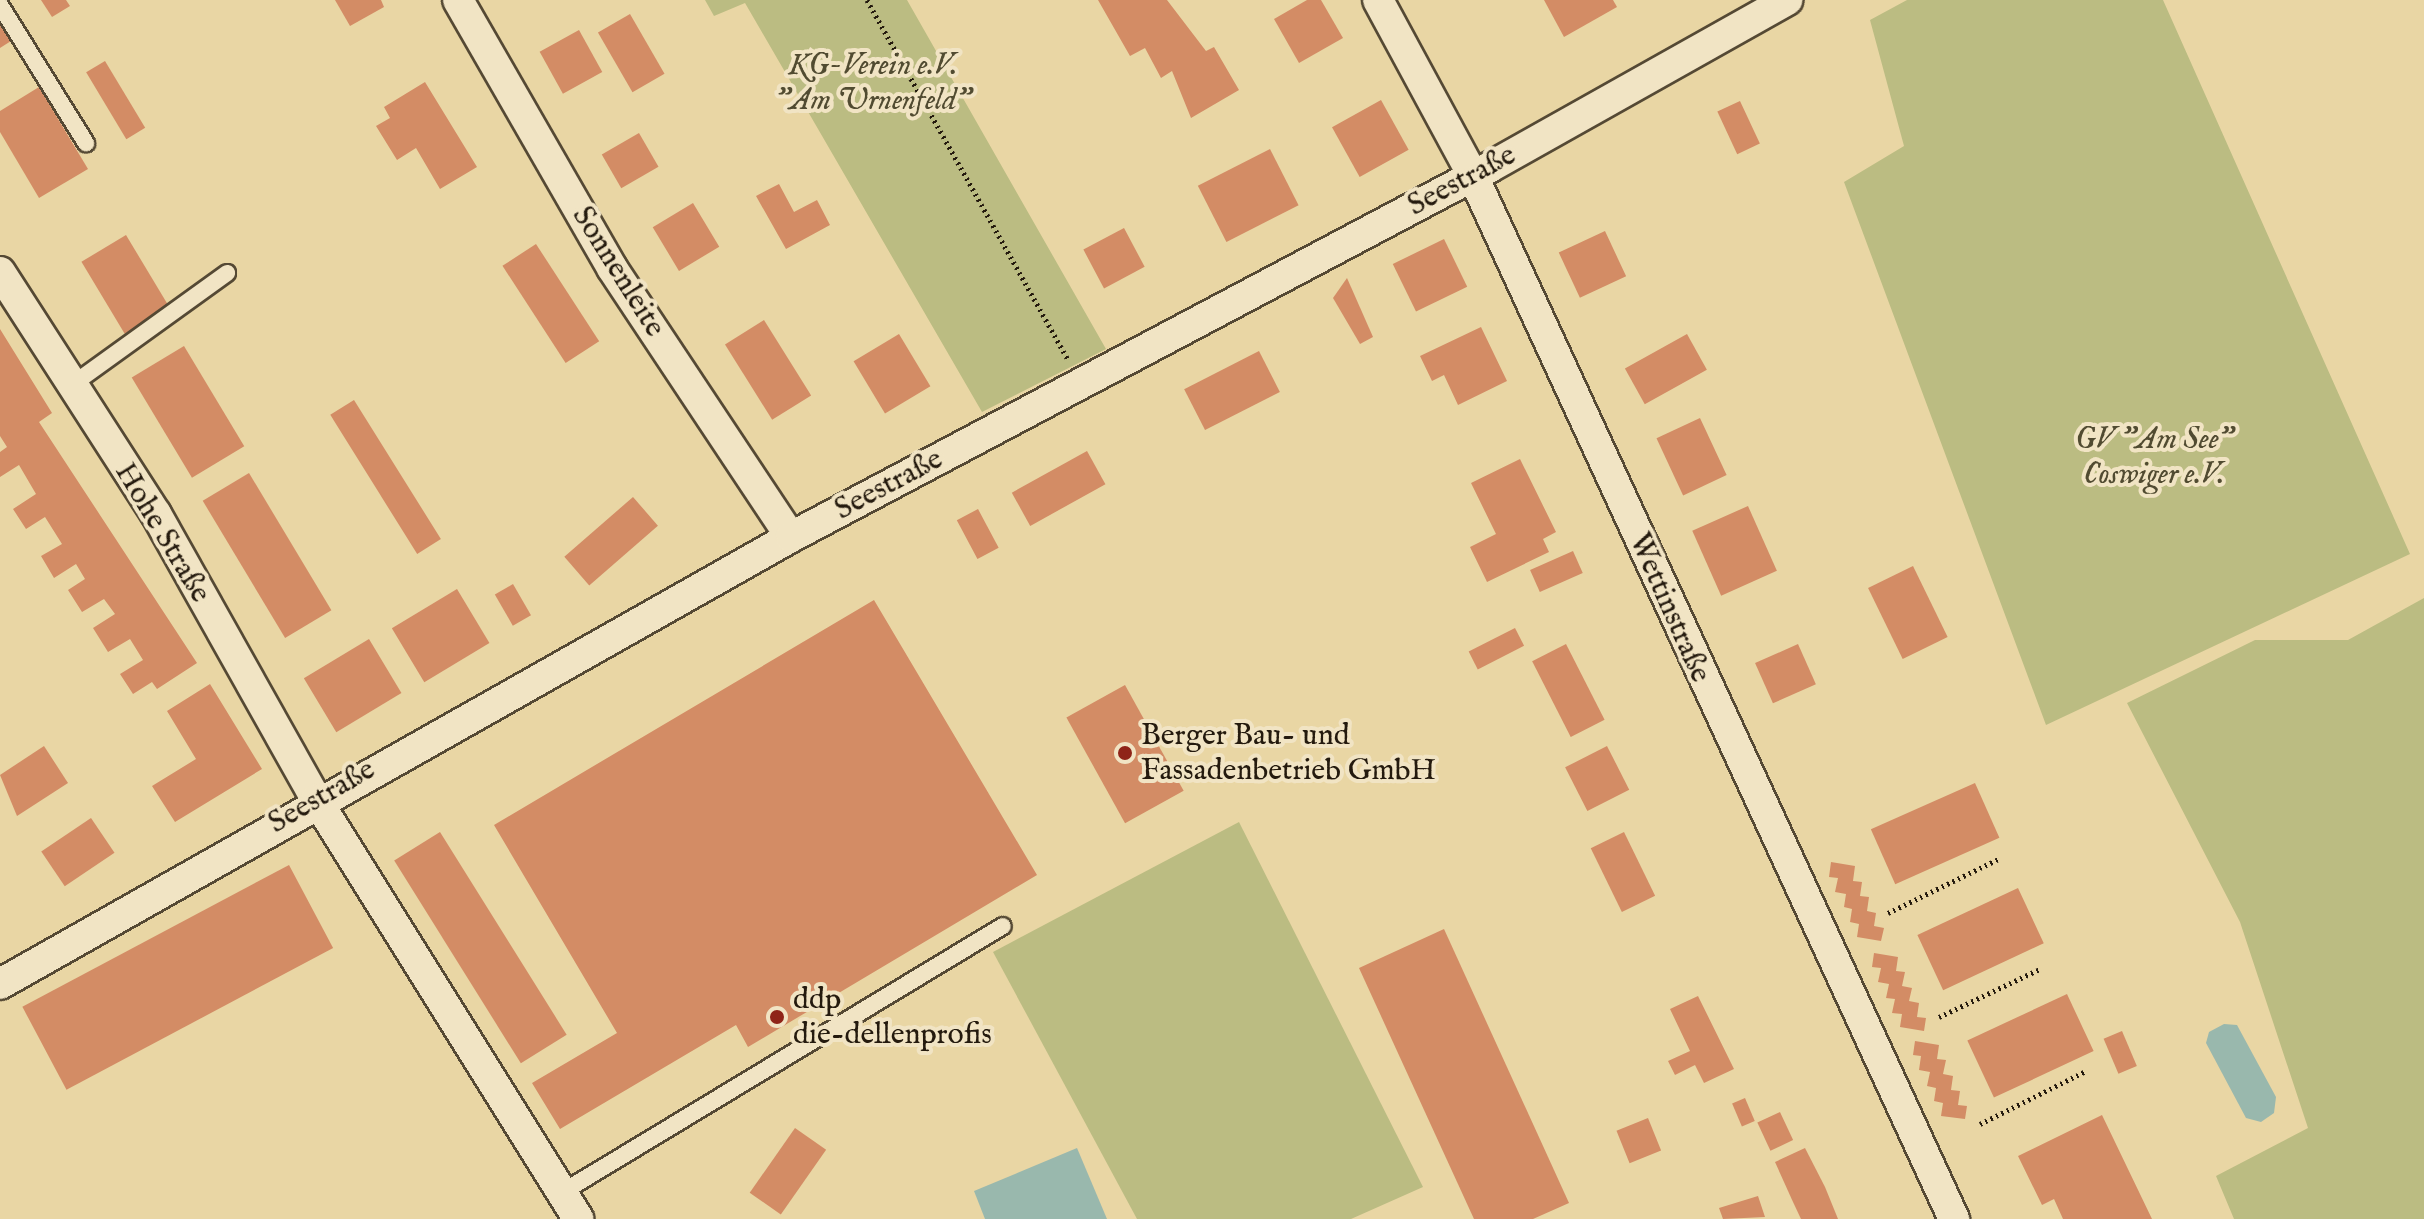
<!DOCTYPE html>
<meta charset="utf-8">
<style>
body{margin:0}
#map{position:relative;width:2424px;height:1219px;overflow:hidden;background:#e9d6a4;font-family:"IM FELL English",serif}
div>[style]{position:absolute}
.green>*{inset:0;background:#bbbc82}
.water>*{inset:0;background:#99b8ad}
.building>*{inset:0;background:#d38c65;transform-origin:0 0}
.path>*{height:5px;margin-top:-2.5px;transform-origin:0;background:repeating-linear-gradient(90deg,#241a0e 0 2px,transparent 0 6px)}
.roads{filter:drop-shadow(2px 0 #554934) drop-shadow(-2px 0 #554934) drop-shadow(0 2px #554934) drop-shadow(0 -2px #554934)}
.lane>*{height:16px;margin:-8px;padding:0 8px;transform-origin:8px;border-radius:8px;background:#f1e4c4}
.street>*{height:30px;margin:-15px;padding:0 15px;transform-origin:15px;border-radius:15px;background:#f1e4c4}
.dots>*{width:22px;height:22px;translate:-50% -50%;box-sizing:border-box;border:4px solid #f1e4c4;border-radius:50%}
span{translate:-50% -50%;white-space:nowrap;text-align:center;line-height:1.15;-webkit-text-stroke:8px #f1e4c4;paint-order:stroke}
.park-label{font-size:30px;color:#514b31;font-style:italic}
.street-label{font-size:30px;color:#241a0e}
.poi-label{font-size:30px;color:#241a0e}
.left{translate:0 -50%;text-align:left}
</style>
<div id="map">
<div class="green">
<i style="clip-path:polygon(705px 0,907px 0,1106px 349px,982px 412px,745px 3px,714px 16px)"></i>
<i style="clip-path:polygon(1907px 0,2163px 0,2410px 554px,2046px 725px,1844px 182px,1904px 146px,1870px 20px)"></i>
<i style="clip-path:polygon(2424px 598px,2424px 1219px,2234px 1219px,2216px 1176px,2308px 1128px,2240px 922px,2127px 703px,2255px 640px,2348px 640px)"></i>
<i style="clip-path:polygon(1239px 822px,1423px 1187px,1351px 1219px,1137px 1219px,993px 952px)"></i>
</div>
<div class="water">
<i style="clip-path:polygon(2224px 1024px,2237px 1025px,2276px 1097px,2274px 1113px,2261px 1122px,2246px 1118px,2206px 1043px,2209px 1032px)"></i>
<i style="clip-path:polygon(1077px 1148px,1107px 1219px,985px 1219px,974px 1191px)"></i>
</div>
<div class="building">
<i style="clip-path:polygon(41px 0,66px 0,70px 6px,52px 17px)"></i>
<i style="clip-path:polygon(335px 0,381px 0,384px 7px,350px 26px)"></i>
<i style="clip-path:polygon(1098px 0,1167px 0,1206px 51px,1214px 47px,1239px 90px,1191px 118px,1172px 71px,1161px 78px,1145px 48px,1130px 56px)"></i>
<i style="clip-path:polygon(1307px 0,1321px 0,1343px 38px,1299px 63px,1274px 19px)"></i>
<i style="clip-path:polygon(1544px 0,1613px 0,1617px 7px,1564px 37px)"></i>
<i style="left:630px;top:14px;width:69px;height:37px;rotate:60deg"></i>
<i style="clip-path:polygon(0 22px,11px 41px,0 48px)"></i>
<i style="left:579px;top:30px;width:48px;height:45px;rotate:61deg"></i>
<i style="left:105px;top:61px;width:78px;height:22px;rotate:59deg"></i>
<i style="clip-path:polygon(425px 82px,477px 167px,440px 189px,416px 148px,397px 160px,376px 126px,390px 118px,384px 107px)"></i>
<i style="clip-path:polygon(39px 87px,88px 169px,39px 198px,0 132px,0 111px)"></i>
<i style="left:1381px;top:100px;width:57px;height:56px;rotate:61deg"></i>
<i style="left:1740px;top:101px;width:47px;height:25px;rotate:65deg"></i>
<i style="left:639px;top:133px;width:39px;height:43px;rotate:60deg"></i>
<i style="left:1270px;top:149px;width:63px;height:81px;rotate:63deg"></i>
<i style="clip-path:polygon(779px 184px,794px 212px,817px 200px,830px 225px,786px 249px,756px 196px)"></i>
<i style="left:693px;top:203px;width:51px;height:47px;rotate:59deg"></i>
<i style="left:1124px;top:228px;width:44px;height:46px;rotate:62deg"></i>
<i style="left:1605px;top:231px;width:50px;height:51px;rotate:65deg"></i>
<i style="left:126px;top:235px;width:84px;height:52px;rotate:59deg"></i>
<i style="left:1444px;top:239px;width:53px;height:57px;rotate:64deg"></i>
<i style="left:536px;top:244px;width:116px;height:40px;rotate:57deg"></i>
<i style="clip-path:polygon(1347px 278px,1373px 337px,1360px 344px,1333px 298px)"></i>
<i style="left:764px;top:320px;width:89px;height:46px;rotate:58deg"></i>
<i style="clip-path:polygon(1481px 327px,1507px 381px,1458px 405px,1444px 375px,1432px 381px,1420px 356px)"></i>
<i style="clip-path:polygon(0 329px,52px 413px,39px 422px,197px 663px,157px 689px,152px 682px,133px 694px,120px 674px,143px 660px,130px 639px,108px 652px,93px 628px,115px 614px,104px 599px,82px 612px,68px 590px,85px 579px,76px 564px,54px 578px,41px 556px,62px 544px,45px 517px,26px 529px,13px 509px,36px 494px,19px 465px,0 477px,0 452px,7px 447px,0 436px)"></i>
<i style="left:899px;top:334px;width:61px;height:53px;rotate:59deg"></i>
<i style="left:1687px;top:334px;width:41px;height:71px;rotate:61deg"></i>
<i style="left:184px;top:346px;width:117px;height:61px;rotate:59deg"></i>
<i style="left:1259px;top:351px;width:46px;height:84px;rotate:63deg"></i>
<i style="left:354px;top:400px;width:164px;height:28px;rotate:58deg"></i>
<i style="left:1700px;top:418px;width:63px;height:48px;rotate:65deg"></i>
<i style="left:1087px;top:451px;width:38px;height:86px;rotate:61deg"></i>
<i style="clip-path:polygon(1520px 459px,1556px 532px,1543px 539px,1549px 552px,1487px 582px,1470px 547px,1496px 534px,1471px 483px)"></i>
<i style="left:249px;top:473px;width:160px;height:54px;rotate:59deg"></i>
<i style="left:633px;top:497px;width:38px;height:91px;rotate:49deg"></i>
<i style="left:1748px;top:506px;width:71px;height:61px;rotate:66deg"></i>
<i style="left:978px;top:509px;width:44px;height:24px;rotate:62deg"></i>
<i style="left:1573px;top:551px;width:24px;height:47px;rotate:66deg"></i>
<i style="left:1913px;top:566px;width:79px;height:50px;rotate:64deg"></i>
<i style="left:513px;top:584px;width:36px;height:21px;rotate:60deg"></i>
<i style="left:457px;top:589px;width:63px;height:76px;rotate:59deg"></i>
<i style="clip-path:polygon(874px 600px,1037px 875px,748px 1047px,736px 1025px,560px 1129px,532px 1083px,617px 1033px,494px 825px)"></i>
<i style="left:1515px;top:628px;width:20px;height:52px;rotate:63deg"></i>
<i style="left:369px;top:639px;width:63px;height:76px;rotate:59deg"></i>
<i style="left:1566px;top:644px;width:85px;height:38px;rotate:63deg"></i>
<i style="left:1798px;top:644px;width:44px;height:47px;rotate:66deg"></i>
<i style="clip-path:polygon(210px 684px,262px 769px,175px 822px,152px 786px,196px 759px,167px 711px)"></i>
<i style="left:1125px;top:685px;width:121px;height:67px;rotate:61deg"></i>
<i style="clip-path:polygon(44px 746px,68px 783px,17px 816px,0 775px)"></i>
<i style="left:1607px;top:746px;width:49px;height:47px;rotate:63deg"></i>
<i style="left:1975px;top:783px;width:60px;height:114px;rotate:66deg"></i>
<i style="left:91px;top:818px;width:42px;height:60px;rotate:56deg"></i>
<i style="left:440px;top:832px;width:239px;height:54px;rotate:58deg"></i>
<i style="left:1624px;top:832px;width:71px;height:37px;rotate:64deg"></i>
<i style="clip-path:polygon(1831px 862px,1855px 866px,1853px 881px,1862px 882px,1860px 896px,1869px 897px,1867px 911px,1876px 913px,1874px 926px,1884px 928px,1881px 941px,1857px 937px,1859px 924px,1850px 922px,1852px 909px,1844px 907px,1846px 894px,1835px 892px,1838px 878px,1829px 877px)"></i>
<i style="left:289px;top:865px;width:94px;height:302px;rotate:62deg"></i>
<i style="left:2018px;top:888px;width:61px;height:111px;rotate:65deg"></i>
<i style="clip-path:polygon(1444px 929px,1569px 1203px,1533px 1219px,1474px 1219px,1359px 968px)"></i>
<i style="clip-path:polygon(1874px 953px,1898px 957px,1896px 971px,1905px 972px,1902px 986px,1912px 988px,1909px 1001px,1919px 1003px,1917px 1017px,1926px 1018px,1924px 1031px,1900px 1027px,1902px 1014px,1892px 1013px,1895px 999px,1886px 998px,1889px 984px,1878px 982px,1881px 968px,1872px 967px)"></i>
<i style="left:2067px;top:994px;width:63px;height:110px;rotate:65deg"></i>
<i style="clip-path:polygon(1698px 996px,1734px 1069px,1704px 1083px,1695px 1065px,1675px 1075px,1668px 1061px,1690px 1051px,1670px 1009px)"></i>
<i style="left:2122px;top:1031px;width:38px;height:20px;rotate:67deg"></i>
<i style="clip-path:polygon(1915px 1041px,1939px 1045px,1937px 1059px,1946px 1060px,1943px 1074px,1953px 1076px,1951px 1090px,1960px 1091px,1958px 1105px,1967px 1106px,1965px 1119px,1941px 1116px,1943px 1103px,1934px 1101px,1936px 1088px,1927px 1086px,1930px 1072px,1919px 1070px,1921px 1056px,1913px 1055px)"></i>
<i style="left:1745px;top:1098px;width:25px;height:14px;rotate:67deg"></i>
<i style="left:1780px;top:1112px;width:31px;height:25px;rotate:65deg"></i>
<i style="clip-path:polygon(2102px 1115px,2152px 1219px,2063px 1219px,2054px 1199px,2042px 1205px,2018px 1156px)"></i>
<i style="left:1648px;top:1118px;width:35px;height:34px;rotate:68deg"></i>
<i style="left:795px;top:1128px;width:38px;height:79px;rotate:35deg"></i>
<i style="clip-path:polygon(1805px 1148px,1825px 1187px,1838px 1219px,1801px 1219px,1793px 1202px,1775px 1162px)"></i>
<i style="clip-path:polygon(1758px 1196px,1765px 1217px,1723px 1219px,1719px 1208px)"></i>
</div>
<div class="path">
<i style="left:867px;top:0;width:411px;rotate:60.8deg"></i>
<i style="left:1888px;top:913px;width:123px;rotate:-26.1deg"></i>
<i style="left:1939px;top:1017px;width:112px;rotate:-25.4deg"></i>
<i style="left:1980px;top:1124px;width:119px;rotate:-26.6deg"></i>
</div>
<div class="roads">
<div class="lane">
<i style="left:0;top:5px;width:163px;rotate:58.1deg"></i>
<i style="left:69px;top:387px;width:195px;rotate:-35.8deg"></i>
<i style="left:561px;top:1193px;width:516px;rotate:-31.14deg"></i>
</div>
<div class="street">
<i style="left:458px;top:0;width:309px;rotate:60.1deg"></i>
<i style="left:612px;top:268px;width:323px;rotate:56.4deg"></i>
<i style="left:1378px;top:0;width:200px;rotate:61.6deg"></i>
<i style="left:1473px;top:176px;width:1149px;rotate:65.24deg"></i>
<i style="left:0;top:272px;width:288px;rotate:57.2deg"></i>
<i style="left:156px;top:514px;width:327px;rotate:60.7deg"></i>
<i style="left:316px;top:799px;width:495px;rotate:58deg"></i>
<i style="left:0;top:984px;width:909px;rotate:-29.47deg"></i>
<i style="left:791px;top:537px;width:791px;rotate:-27.89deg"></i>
<i style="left:1490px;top:167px;width:341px;rotate:-29.3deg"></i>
</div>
</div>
<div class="dots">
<i style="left:1125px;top:753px;background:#8f2418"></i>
<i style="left:777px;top:1017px;background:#8f2418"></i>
</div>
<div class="park-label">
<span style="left:873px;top:83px">KG-Verein e.V.<br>"Am Urnenfeld"</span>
<span style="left:2154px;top:457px">GV "Am See"<br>Coswiger e.V.</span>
</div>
<div class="street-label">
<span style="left:1462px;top:181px;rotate:-28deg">Seestraße</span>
<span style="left:618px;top:272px;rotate:58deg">Sonnenleite</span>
<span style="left:889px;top:485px;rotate:-28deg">Seestraße</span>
<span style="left:162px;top:533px;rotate:59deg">Hohe Straße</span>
<span style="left:1669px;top:608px;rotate:66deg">Wettinstraße</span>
<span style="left:322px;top:797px;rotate:-30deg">Seestraße</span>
</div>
<div class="poi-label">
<span class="left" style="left:1141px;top:753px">Berger Bau- und<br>Fassadenbetrieb GmbH</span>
<span class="left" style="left:793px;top:1017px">ddp<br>die-dellenprofis</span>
</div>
</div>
